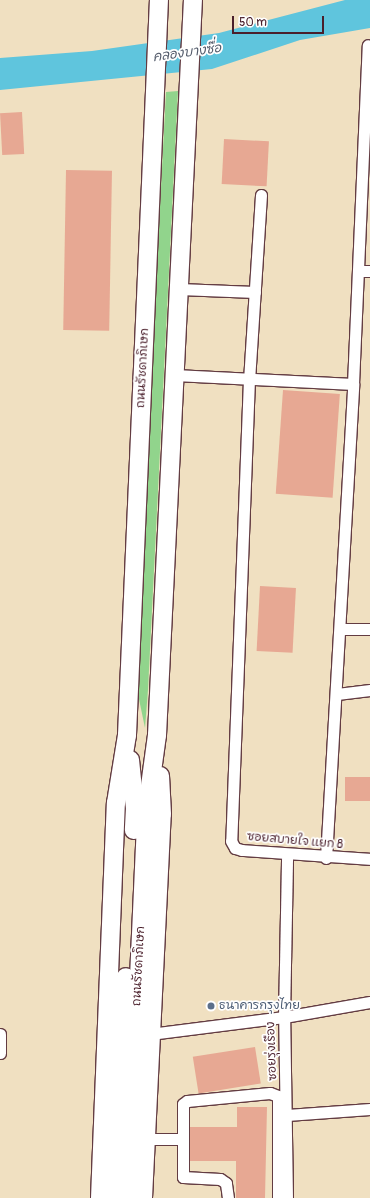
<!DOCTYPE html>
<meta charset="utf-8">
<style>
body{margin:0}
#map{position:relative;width:370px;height:1198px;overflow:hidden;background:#f0e0c1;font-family:Pangolin,"Playpen Sans Thai",sans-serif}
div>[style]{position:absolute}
.green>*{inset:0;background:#91d48c}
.water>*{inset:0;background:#5fc5dd}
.building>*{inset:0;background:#e7a893;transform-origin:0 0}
.roads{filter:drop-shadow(1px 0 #633c42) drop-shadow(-1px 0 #633c42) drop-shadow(0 1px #633c42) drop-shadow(0 -1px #633c42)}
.street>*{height:11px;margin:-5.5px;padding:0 5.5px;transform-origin:5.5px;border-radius:5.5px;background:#fff}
.primary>*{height:18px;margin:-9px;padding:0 9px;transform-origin:9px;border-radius:9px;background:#fff}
.dots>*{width:11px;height:11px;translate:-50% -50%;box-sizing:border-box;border:2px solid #fff;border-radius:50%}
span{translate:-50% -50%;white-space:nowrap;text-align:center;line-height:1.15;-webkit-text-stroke:3.5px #fff;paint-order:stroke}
.street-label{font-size:12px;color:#4a1f2b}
.service-label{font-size:12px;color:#4e5e75}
.left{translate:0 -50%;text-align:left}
.water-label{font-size:13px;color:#515969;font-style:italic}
.scale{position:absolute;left:232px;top:16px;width:92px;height:18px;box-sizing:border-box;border:2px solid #4a1f2b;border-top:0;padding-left:5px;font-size:12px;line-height:14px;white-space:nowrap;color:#4a1f2b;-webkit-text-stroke:3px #fff;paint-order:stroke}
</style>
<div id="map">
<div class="green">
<i style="clip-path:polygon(178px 91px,148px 690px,145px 728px,135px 680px,166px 92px)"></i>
</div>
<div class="water">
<i style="clip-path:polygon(345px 0,370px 0,370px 28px,300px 40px,212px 69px,0 90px,0 58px,92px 51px,219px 33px)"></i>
</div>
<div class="building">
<i style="left:22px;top:112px;width:42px;height:22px;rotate:87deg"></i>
<i style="left:224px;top:139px;width:45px;height:45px;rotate:3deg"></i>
<i style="left:66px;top:170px;width:46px;height:160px;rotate:1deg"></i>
<i style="left:283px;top:390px;width:57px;height:104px;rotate:4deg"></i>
<i style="left:260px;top:586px;width:36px;height:65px;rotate:3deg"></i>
<i style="left:345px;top:777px;width:25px;height:24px"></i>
<i style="left:255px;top:1047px;width:37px;height:63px;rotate:81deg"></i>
<i style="clip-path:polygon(237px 1107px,267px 1107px,265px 1198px,236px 1198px,236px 1161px,190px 1161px,190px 1127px,237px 1127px)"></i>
</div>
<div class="roads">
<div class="street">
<i style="left:261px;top:195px;width:184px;rotate:93.7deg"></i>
<i style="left:249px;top:379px;width:462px;rotate:92.2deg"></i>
<i style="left:231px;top:841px;width:8px;rotate:60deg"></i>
<i style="left:235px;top:848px;width:7px;rotate:16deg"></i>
<i style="left:242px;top:850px;width:128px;rotate:4deg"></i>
<i style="left:358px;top:271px;width:12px"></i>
<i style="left:179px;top:289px;width:76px;rotate:2.3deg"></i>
<i style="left:175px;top:375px;width:178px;rotate:2.9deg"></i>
<i style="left:340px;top:629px;width:30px"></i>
<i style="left:337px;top:694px;width:33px;rotate:-7deg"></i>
<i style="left:326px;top:858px;width:475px;rotate:-86.7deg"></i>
<i style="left:353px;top:384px;width:339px;rotate:-87.5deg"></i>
<i style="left:0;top:1034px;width:19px;rotate:90deg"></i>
<i style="left:150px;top:1034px;width:135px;rotate:-7.2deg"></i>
<i style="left:284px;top:1017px;width:87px;rotate:-9.9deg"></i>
<i style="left:287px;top:1115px;width:83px;rotate:-4.1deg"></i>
<i style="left:145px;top:1139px;width:37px"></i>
<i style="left:228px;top:1198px;width:15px;rotate:-98deg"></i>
<i style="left:226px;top:1183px;width:7px;rotate:-146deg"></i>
<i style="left:220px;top:1179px;width:37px;rotate:-177deg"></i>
<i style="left:183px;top:1177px;width:73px;rotate:-90deg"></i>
<i style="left:183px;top:1104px;width:5px;rotate:-37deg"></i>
<i style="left:187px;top:1101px;width:83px;rotate:-5.5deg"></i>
<i style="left:270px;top:1093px;width:9px;rotate:21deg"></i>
<i style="left:278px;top:1096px;width:102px;rotate:90deg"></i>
<i style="left:287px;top:1198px;width:181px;rotate:-90.9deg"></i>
<i style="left:284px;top:1017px;width:163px;rotate:-88.9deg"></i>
</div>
<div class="primary">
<i style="left:130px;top:760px;width:48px;rotate:84.1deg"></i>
<i style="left:135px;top:808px;width:22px;rotate:93deg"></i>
<i style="left:100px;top:1198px;width:395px;rotate:-87.7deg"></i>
<i style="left:116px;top:803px;width:69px;rotate:-80.8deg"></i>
<i style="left:127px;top:735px;width:736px;rotate:-87.51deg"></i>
<i style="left:115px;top:1198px;width:221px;rotate:-87.2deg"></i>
<i style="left:129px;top:1198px;width:390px;rotate:-87.4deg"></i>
<i style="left:147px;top:808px;width:74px;rotate:-82.2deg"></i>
<i style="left:157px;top:735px;width:736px;rotate:-87.2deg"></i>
<i style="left:143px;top:1198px;width:384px;rotate:-87.2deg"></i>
<i style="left:162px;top:814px;width:38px;rotate:-93deg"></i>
</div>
</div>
<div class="dots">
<i style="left:211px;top:1006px;background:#5c6f8a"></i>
</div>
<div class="street-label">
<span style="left:143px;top:368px;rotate:-87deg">ถนนรัชดาภิเษก</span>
<span style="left:295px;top:841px;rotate:5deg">ซอยสบายใจ แยก 8</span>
<span style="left:139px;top:966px;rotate:-87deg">ถนนรัชดาภิเษก</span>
<span style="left:272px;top:1051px;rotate:-92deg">ซอยรุ่งเรือง</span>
</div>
<div class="service-label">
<span class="left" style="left:219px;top:1006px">ธนาคารกรุงไทย</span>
</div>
<div class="water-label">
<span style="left:187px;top:53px;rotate:-8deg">คลองบางซื่อ</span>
</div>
<div class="scale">50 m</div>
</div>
